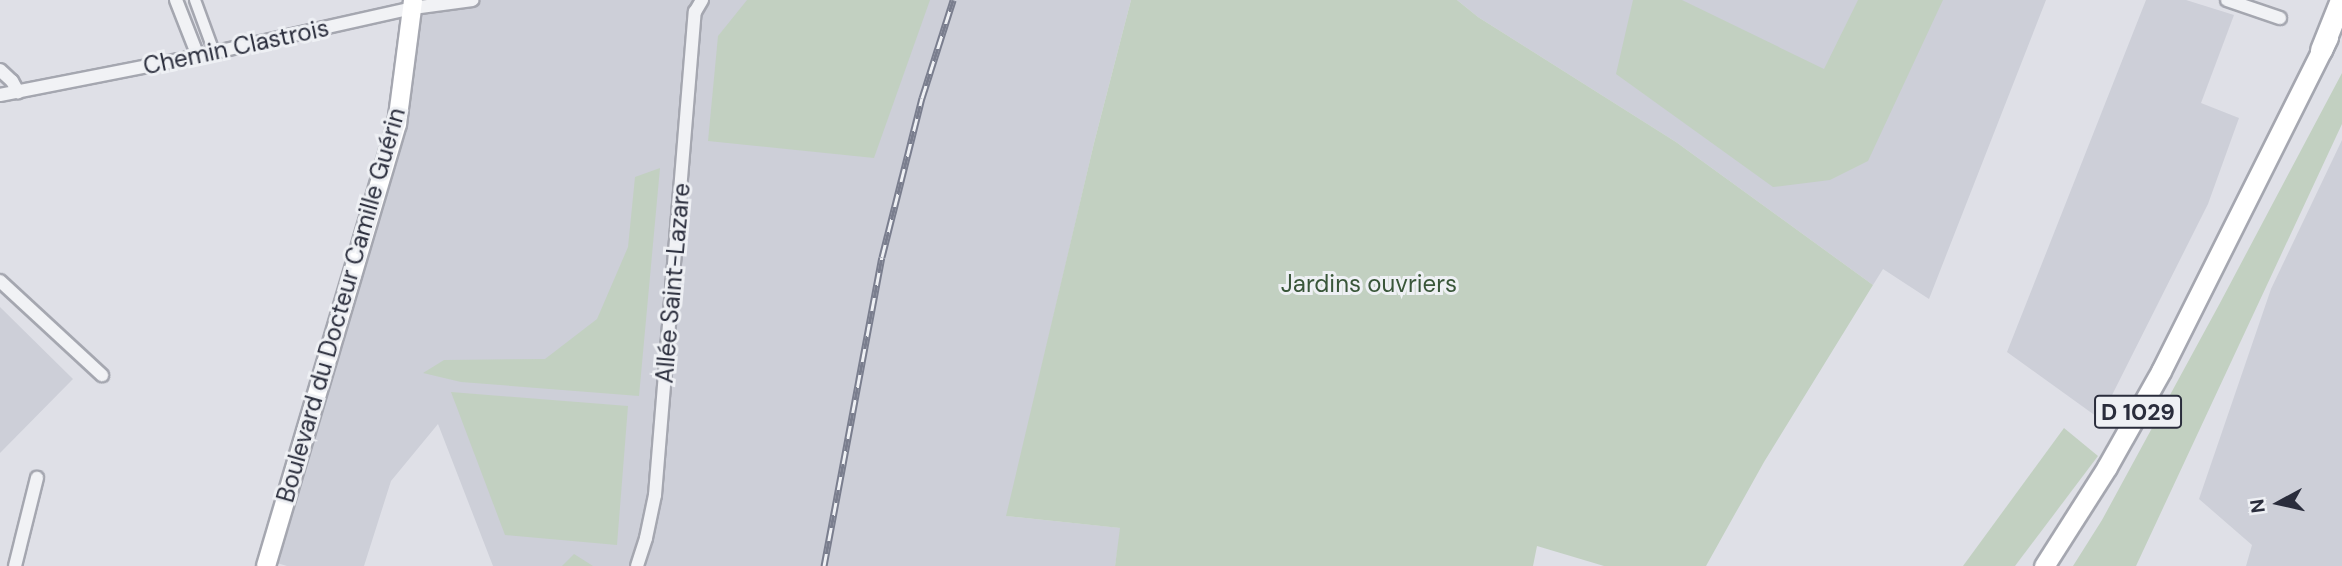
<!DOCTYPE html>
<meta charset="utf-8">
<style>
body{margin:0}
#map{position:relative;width:2342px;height:566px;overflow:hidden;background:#dfe0e7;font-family:"DM Sans",sans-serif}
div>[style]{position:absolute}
.built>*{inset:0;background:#cdcfd8}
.green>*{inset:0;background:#c2d0c1}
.roads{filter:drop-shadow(2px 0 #a5a7b0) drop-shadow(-2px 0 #a5a7b0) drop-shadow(0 2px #a5a7b0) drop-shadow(0 -2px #a5a7b0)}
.pedestrian>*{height:10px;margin:-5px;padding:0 5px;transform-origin:5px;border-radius:5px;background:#f1f2f5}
.minor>*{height:12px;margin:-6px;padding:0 6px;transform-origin:6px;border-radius:6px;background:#f1f2f5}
.secondary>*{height:18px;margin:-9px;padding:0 9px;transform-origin:9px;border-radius:9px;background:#fff}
.primary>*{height:19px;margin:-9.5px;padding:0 9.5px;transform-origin:9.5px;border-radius:9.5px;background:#fff}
.trunk>*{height:21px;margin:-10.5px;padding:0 10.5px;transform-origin:10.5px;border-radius:10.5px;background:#fff}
.rail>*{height:7px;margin-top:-3.5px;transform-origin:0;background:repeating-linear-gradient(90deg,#eef0f4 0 13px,#7a7e8e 0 26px);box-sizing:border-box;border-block:2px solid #7a7e8e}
span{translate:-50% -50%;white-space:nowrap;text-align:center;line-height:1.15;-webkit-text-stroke:6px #eef0f4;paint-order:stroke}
.shield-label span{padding:2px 5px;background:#eef0f4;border:2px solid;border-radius:5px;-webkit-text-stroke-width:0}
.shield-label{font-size:23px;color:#2a2d3c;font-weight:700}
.street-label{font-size:24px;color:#2a2d3c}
.park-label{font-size:24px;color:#395639}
.north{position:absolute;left:2244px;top:468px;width:70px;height:70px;-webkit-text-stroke:5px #eef0f4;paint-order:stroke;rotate:262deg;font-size:19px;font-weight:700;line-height:28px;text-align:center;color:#2a2d3c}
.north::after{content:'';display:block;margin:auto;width:24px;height:32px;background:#2a2d3c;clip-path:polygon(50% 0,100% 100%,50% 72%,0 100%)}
</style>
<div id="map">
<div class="built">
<i style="clip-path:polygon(425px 0,1131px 0,1094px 143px,1007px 516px,1121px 528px,1115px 566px,493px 566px,438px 424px,391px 481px,364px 566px,287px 566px,277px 563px,403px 132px)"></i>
<i style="clip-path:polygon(1457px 0,2046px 0,1929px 299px,1883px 269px,1873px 285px,1676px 142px,1478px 17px)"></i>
<i style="clip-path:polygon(2146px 0,2186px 0,2234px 15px,2201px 103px,2239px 118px,2208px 204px,2100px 419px,2007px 352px)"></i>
<i style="clip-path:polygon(2342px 140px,2342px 566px,2246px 566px,2252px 545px,2199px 499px,2271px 289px)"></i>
<i style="clip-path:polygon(0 307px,73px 379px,0 453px)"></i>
</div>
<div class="green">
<i style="clip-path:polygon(747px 0,930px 0,874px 158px,708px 141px,718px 36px)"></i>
<i style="clip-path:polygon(1131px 0,1457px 0,1478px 17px,1676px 142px,1873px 285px,1764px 462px,1706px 566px,1604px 566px,1537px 546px,1533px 566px,1115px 566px,1120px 528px,1006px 516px,1094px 143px)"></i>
<i style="clip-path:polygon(1633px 0,1682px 0,1824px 69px,1858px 0,1943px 0,1868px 161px,1830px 180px,1773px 187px,1616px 74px)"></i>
<i style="clip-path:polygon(2342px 73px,2342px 124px,2136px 566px,2073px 566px,2102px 520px,2220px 303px)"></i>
<i style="clip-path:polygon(660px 168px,639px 396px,461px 382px,423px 373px,444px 360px,545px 359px,597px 319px,628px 247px,635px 177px)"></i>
<i style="clip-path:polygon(451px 392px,628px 406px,617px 545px,505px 535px)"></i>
<i style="clip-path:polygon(2064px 428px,2098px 456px,2015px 566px,1963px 566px)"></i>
<i style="clip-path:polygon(574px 554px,593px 566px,562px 566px)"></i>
</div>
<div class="roads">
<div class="pedestrian">
<i style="left:195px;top:0;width:55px;rotate:69.9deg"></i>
</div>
<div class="minor">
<i style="left:176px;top:0;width:60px;rotate:68.6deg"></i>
<i style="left:2227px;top:0;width:56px;rotate:18.8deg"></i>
<i style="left:0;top:70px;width:16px;rotate:43deg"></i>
<i style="left:12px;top:81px;width:13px;rotate:61deg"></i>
<i style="left:0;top:95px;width:202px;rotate:-11.1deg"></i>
<i style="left:198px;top:56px;width:220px;rotate:-12.6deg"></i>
<i style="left:413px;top:8px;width:60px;rotate:-7.7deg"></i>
<i style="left:0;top:281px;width:139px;rotate:42.7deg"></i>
<i style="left:15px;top:566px;width:91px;rotate:-76deg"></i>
<i style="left:637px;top:566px;width:29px;rotate:-72deg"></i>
<i style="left:646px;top:538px;width:44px;rotate:-78.2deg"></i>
<i style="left:655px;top:495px;width:485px;rotate:-85.3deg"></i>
<i style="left:695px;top:12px;width:14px;rotate:-60deg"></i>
</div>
<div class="secondary">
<i style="left:266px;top:566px;width:461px;rotate:-73.5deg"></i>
<i style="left:397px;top:124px;width:125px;rotate:-82.6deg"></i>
</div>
<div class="primary">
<i style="left:2044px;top:566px;width:117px;rotate:-57.5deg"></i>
<i style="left:2107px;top:467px;width:110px;rotate:-60.6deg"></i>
<i style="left:2161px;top:371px;width:373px;rotate:-63.4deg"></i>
</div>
<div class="trunk">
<i style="left:2321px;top:50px;width:54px;rotate:-68.2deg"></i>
</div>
</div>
<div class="rail">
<i style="left:824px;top:566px;width:314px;rotate:-79.4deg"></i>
<i style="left:882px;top:257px;width:164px;rotate:-75.9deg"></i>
<i style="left:922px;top:98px;width:103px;rotate:-72.4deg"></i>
</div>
<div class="shield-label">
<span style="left:2138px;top:412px">D 1029</span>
</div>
<div class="street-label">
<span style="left:236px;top:47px;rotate:-12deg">Chemin Clastrois</span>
<span style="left:673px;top:283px;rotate:-85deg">Allée Saint-Lazare</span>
<span style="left:341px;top:305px;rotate:-74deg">Boulevard du Docteur Camille Guérin</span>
</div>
<div class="park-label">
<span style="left:1369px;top:284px">Jardins ouvriers</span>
</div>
<div class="north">N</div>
</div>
